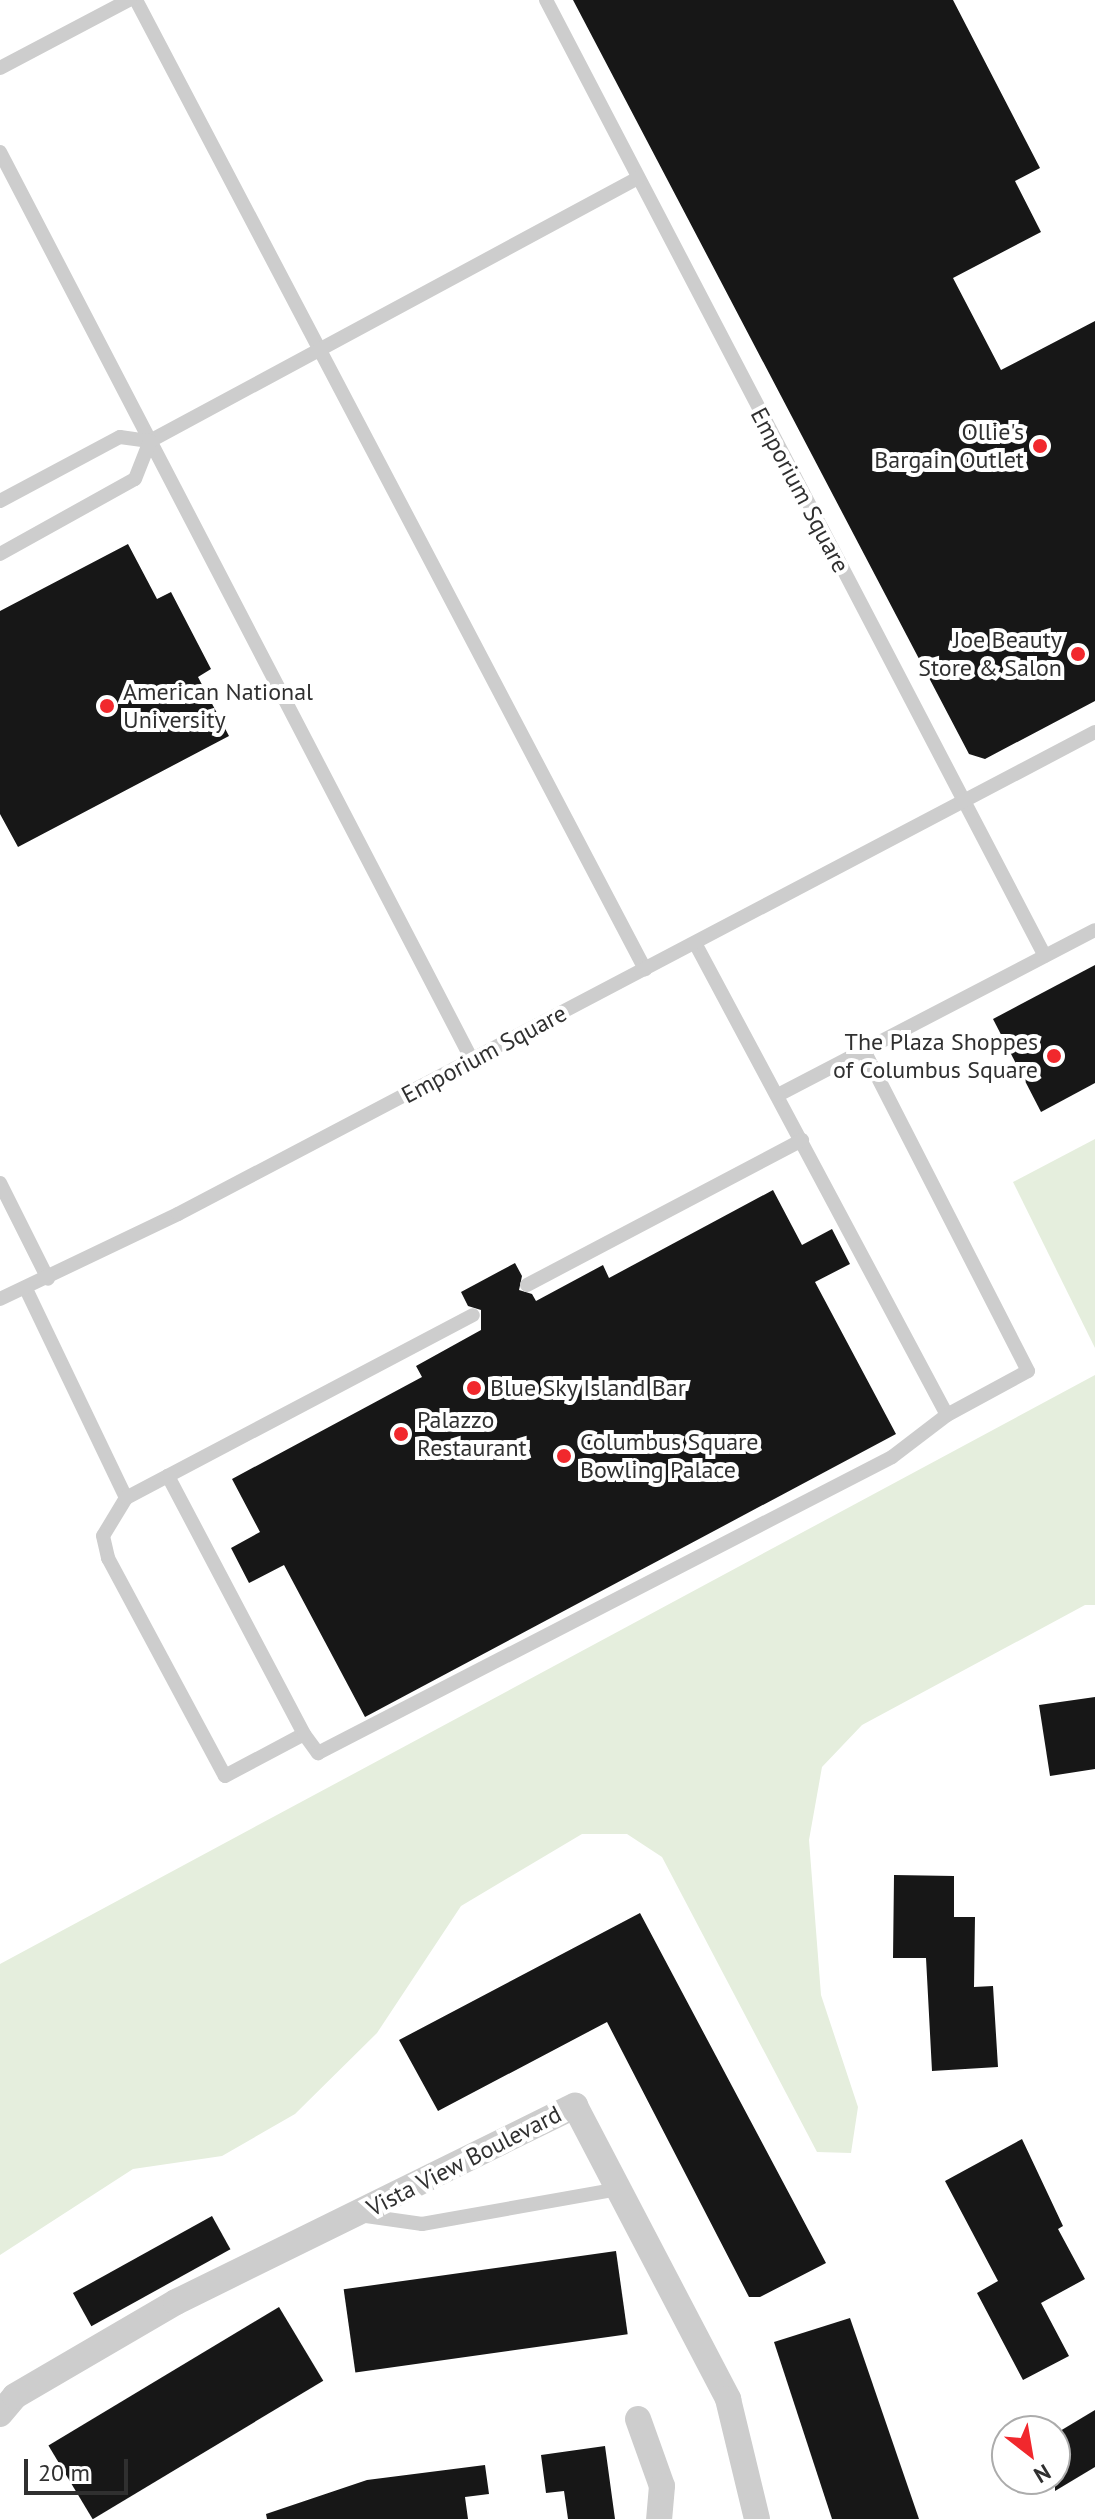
<!DOCTYPE html>
<style>
body{margin:0}
#map{position:relative;width:1095px;height:2519px;overflow:hidden;background:#fff;font-family:"PT Sans",sans-serif}
div>[style]{position:absolute}
.green>*{inset:0;background:#e5eedd}
.building>*{inset:0;background:#171717;transform-origin:0 0}
.lane>*{height:14px;margin:-7px;padding:0 7px;transform-origin:7px;border-radius:7px;background:#cdcdcd}
.street>*{height:26px;margin:-13px;padding:0 13px;transform-origin:13px;border-radius:13px;background:#cdcdcd}
.dots>*{width:22px;height:22px;translate:-50% -50%;box-sizing:border-box;border:4px solid #fff;border-radius:50%}
span{translate:-50% -50%;white-space:nowrap;text-align:center;line-height:1.15;-webkit-text-stroke:8px #fff;paint-order:stroke}
.poi-label{font-size:24px;color:#303030}
.right{translate:-100% -50%;text-align:right}
.left{translate:0 -50%;text-align:left}
.street-label{font-size:24px;color:#303030}
.north{position:absolute;left:991px;top:2415px;width:80px;height:80px;box-sizing:border-box;background:#fff;border:2px solid #acacac;border-radius:50%;rotate:149deg;font-size:22px;font-weight:700;line-height:32px;text-align:center;color:#303030}
.north::after{content:'';display:block;margin:auto;width:28px;height:36px;background:#f1282d;clip-path:polygon(50% 0,100% 100%,50% 72%,0 100%)}
.scale{position:absolute;left:24px;top:2459px;width:104px;height:36px;box-sizing:border-box;border:4px solid #303030;border-top:0;padding-left:10px;font-size:24px;line-height:28px;white-space:nowrap;color:#303030;-webkit-text-stroke:6px #fff;paint-order:stroke}
</style>
<div id="map">
<div class="green">
<i style="clip-path:polygon(1095px 1139px,1095px 1348px,1013px 1182px)"></i>
<i style="clip-path:polygon(1095px 1375px,1095px 1605px,1085px 1605px,862px 1725px,822px 1767px,809px 1840px,821px 1995px,858px 2107px,851px 2153px,817px 2152px,662px 1857px,627px 1834px,582px 1834px,461px 1906px,377px 2033px,295px 2114px,222px 2156px,133px 2169px,0 2255px,0 1964px)"></i>
</div>
<div class="building">
<i style="clip-path:polygon(573px 0,953px 0,1040px 168px,1015px 181px,1041px 232px,953px 278px,1001px 370px,1095px 321px,1095px 701px,985px 759px,969px 754px)"></i>
<i style="clip-path:polygon(128px 544px,157px 599px,171px 592px,211px 669px,198px 677px,229px 736px,18px 847px,0 814px,0 611px)"></i>
<i style="clip-path:polygon(1095px 965px,1095px 1083px,1041px 1112px,993px 1019px)"></i>
<i style="clip-path:polygon(773px 1190px,802px 1245px,832px 1229px,850px 1264px,815px 1282px,896px 1434px,365px 1717px,284px 1565px,249px 1583px,231px 1548px,260px 1532px,232px 1479px,422px 1377px,416px 1366px,481px 1330px,481px 1310px,468px 1306px,461px 1292px,515px 1263px,522px 1276px,519px 1290px,532px 1294px,536px 1301px,603px 1265px,609px 1278px)"></i>
<i style="clip-path:polygon(1095px 1697px,1095px 1769px,1050px 1776px,1039px 1705px)"></i>
<i style="clip-path:polygon(894px 1875px,954px 1876px,954px 1917px,975px 1917px,974px 1987px,993px 1986px,998px 2067px,932px 2071px,926px 1958px,893px 1958px)"></i>
<i style="clip-path:polygon(640px 1913px,826px 2263px,760px 2297px,749px 2297px,607px 2022px,438px 2111px,399px 2040px)"></i>
<i style="clip-path:polygon(1022px 2139px,1063px 2226px,1058px 2229px,1085px 2279px,1041px 2303px,1069px 2356px,1023px 2380px,977px 2293px,998px 2281px,945px 2181px)"></i>
<i style="left:212px;top:2216px;width:38px;height:159px;rotate:61deg"></i>
<i style="left:616px;top:2251px;width:84px;height:275px;rotate:82deg"></i>
<i style="left:279px;top:2307px;width:86px;height:269px;rotate:59deg"></i>
<i style="clip-path:polygon(850px 2318px,919px 2519px,832px 2519px,774px 2342px)"></i>
<i style="clip-path:polygon(1095px 2410px,1095px 2467px,1055px 2491px,1055px 2434px)"></i>
<i style="clip-path:polygon(605px 2446px,615px 2519px,568px 2519px,564px 2491px,546px 2493px,541px 2455px)"></i>
<i style="clip-path:polygon(485px 2465px,489px 2494px,465px 2497px,468px 2519px,267px 2519px,266px 2514px,367px 2480px)"></i>
</div>
<div class="lane">
<i style="left:136px;top:0;width:1095px;rotate:62.29deg"></i>
<i style="left:546px;top:0;width:1078px;rotate:62.44deg"></i>
<i style="left:0;top:68px;width:146px;rotate:-27.8deg"></i>
<i style="left:0;top:152px;width:1023px;rotate:62.53deg"></i>
<i style="left:0;top:501px;width:136px;rotate:-28.1deg"></i>
<i style="left:120px;top:437px;width:30px;rotate:8deg"></i>
<i style="left:150px;top:441px;width:554px;rotate:-28.32deg"></i>
<i style="left:0;top:554px;width:154px;rotate:-29.1deg"></i>
<i style="left:135px;top:479px;width:41px;rotate:-68.5deg"></i>
<i style="left:695px;top:943px;width:535px;rotate:61.9deg"></i>
<i style="left:947px;top:1415px;width:92px;rotate:-28.5deg"></i>
<i style="left:1028px;top:1371px;width:360px;rotate:-117.1deg"></i>
<i style="left:778px;top:1095px;width:357px;rotate:-27.5deg"></i>
<i style="left:0;top:1183px;width:107px;rotate:63.4deg"></i>
<i style="left:527px;top:1285px;width:311px;rotate:-27.8deg"></i>
<i style="left:26px;top:1289px;width:232px;rotate:64.4deg"></i>
<i style="left:126px;top:1498px;width:44px;rotate:121.2deg"></i>
<i style="left:103px;top:1536px;width:23px;rotate:77deg"></i>
<i style="left:108px;top:1558px;width:247px;rotate:61.8deg"></i>
<i style="left:225px;top:1776px;width:89px;rotate:-28deg"></i>
<i style="left:304px;top:1734px;width:292px;rotate:-117.8deg"></i>
<i style="left:0;top:1299px;width:197px;rotate:-25.5deg"></i>
<i style="left:178px;top:1214px;width:1036px;rotate:-27.73deg"></i>
<i style="left:126px;top:1498px;width:392px;rotate:-27.8deg"></i>
<i style="left:304px;top:1734px;width:24px;rotate:54deg"></i>
<i style="left:318px;top:1753px;width:646px;rotate:-27.28deg"></i>
<i style="left:892px;top:1457px;width:69px;rotate:-37.4deg"></i>
<i style="left:359px;top:2215px;width:64px;rotate:8.1deg"></i>
<i style="left:422px;top:2224px;width:199px;rotate:-10.1deg"></i>
</div>
<div class="street">
<i style="left:0;top:2414px;width:23px;rotate:-50deg"></i>
<i style="left:15px;top:2396px;width:186px;rotate:-30.3deg"></i>
<i style="left:176px;top:2302px;width:445px;rotate:-26.2deg"></i>
<i style="left:575px;top:2106px;width:331px;rotate:62.4deg"></i>
<i style="left:728px;top:2399px;width:123px;rotate:76.4deg"></i>
<i style="left:638px;top:2419px;width:71px;rotate:70.3deg"></i>
<i style="left:662px;top:2486px;width:33px;rotate:95deg"></i>
</div>
<div class="dots">
<i style="left:1040px;top:446px;background:#f1282d"></i>
<i style="left:1078px;top:654px;background:#f1282d"></i>
<i style="left:107px;top:706px;background:#f1282d"></i>
<i style="left:1054px;top:1056px;background:#f1282d"></i>
<i style="left:474px;top:1388px;background:#f1282d"></i>
<i style="left:401px;top:1434px;background:#f1282d"></i>
<i style="left:564px;top:1456px;background:#f1282d"></i>
</div>
<div class="poi-label">
<span class="right" style="left:1024px;top:446px">Ollie's<br>Bargain Outlet</span>
<span class="right" style="left:1062px;top:654px">Joe Beauty<br>Store &amp; Salon</span>
<span class="left" style="left:123px;top:706px">American National<br>University</span>
<span class="right" style="left:1038px;top:1056px">The Plaza Shoppes<br>of Columbus Square</span>
<span class="left" style="left:490px;top:1388px">Blue Sky Island Bar</span>
<span class="left" style="left:417px;top:1434px">Palazzo<br>Restaurant</span>
<span class="left" style="left:580px;top:1456px">Columbus Square<br>Bowling Palace</span>
</div>
<div class="street-label">
<span style="left:800px;top:490px;rotate:62deg">Emporium Square</span>
<span style="left:484px;top:1054px;rotate:-28deg">Emporium Square</span>
<span style="left:464px;top:2161px;rotate:-27deg">Vista View Boulevard</span>
</div>
<div class="north">N</div>
<div class="scale">20 m</div>
</div>
